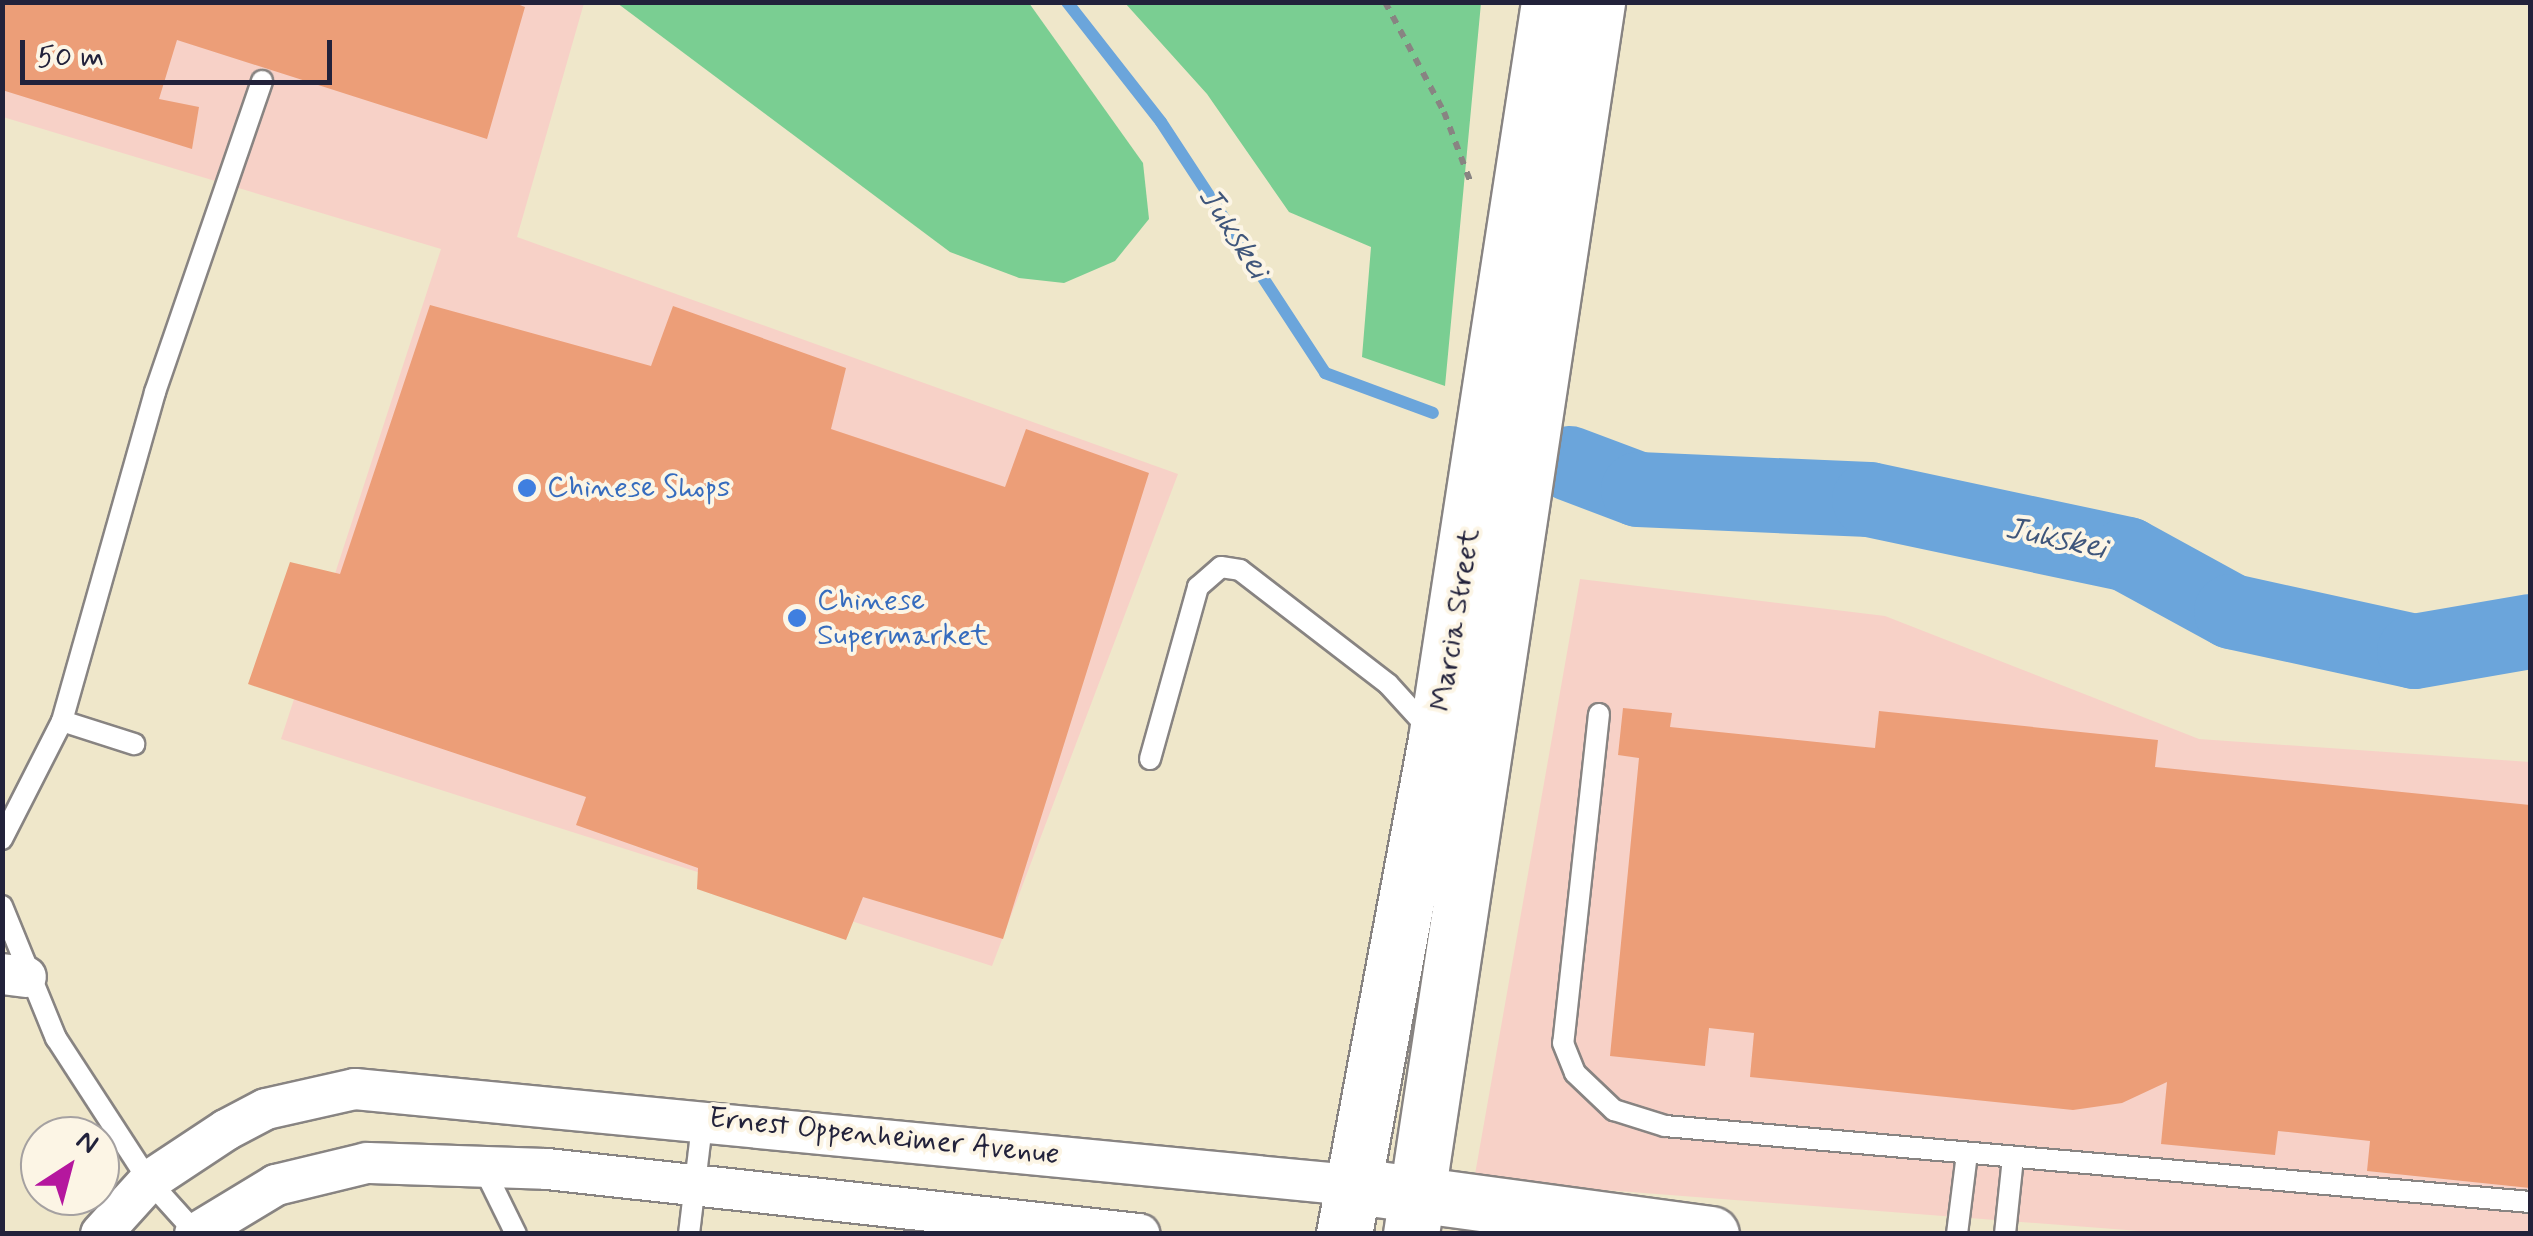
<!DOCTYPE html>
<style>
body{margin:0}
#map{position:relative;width:2533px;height:1236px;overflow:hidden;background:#efe7ca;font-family:Mynerve,sans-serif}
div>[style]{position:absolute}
.built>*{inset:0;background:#f7d1c7}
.green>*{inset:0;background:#7ace92}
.stream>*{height:12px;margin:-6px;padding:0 6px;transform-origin:6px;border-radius:6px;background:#6ba5db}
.river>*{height:75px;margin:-37.5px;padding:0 37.5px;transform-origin:37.5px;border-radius:37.5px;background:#6ba5db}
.building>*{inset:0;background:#ec9e78}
.path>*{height:6px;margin-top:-3px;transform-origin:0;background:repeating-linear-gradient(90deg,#888482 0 8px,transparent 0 16px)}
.roads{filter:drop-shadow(2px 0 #888482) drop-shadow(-2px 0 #888482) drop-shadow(0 2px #888482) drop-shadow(0 -2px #888482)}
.lane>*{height:20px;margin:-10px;padding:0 10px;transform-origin:10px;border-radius:10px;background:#fff}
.street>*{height:40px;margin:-20px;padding:0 20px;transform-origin:20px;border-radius:20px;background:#fff}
.secondary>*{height:55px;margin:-27.5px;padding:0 27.5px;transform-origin:27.5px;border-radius:27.5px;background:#fff}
.dots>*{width:28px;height:28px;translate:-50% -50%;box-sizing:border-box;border:5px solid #fcf5e5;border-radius:50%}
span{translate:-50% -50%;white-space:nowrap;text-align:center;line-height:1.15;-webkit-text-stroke:8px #fcf5e5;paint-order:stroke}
.shop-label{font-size:30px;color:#366cbe}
.left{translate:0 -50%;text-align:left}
.street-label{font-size:30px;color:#22223b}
.water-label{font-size:32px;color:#3f567b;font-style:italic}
.frame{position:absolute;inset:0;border:5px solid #22223b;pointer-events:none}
.north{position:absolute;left:20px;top:1116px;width:100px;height:100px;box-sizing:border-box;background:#fcf5e5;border:2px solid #a5a1a1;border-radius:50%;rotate:36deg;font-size:28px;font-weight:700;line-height:40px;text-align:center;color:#22223b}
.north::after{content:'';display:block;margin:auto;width:35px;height:45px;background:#b5179e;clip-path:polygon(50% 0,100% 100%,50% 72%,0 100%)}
.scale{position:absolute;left:20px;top:40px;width:312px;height:45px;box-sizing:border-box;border:5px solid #22223b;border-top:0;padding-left:12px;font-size:30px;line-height:35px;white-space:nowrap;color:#22223b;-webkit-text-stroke:8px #fcf5e5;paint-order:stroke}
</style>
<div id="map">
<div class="built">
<i style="clip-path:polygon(2px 3px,584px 3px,517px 237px,1178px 474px,992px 966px,281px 739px,441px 249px,3px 117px)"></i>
<i style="clip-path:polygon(1580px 579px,1885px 616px,2199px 739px,2530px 762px,2530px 1233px,2166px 1233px,1474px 1180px)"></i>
</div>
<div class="green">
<i style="clip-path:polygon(617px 3px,1029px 3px,1143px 163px,1149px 219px,1115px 261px,1064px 283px,1019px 278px,950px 252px)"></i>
<i style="clip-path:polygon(1125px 3px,1481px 3px,1445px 386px,1362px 357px,1371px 247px,1289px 212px,1207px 94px)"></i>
</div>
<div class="stream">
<i style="left:1067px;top:2px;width:152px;rotate:51.9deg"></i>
<i style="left:1161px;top:122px;width:300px;rotate:56.8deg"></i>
<i style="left:1325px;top:373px;width:115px;rotate:20.3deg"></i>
</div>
<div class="river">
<i style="left:1569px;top:463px;width:74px;rotate:20.6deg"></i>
<i style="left:1638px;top:489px;width:231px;rotate:2.5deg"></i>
<i style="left:1869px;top:499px;width:264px;rotate:12deg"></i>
<i style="left:2127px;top:554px;width:119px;rotate:28.7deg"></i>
<i style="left:2231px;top:611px;width:187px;rotate:12.3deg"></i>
<i style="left:2414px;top:651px;width:118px;rotate:-9.8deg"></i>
</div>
<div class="building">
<i style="clip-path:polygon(2px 2px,512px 2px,525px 7px,487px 139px,177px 40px,159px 99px,199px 107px,192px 149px,2px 90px)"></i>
<i style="clip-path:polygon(430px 305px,651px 366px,673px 306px,846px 368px,831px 429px,1005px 487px,1026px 429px,1149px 473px,1003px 939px,863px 897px,846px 940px,697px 889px,698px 868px,576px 825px,586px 797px,248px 684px,290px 562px,340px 574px)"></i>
<i style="clip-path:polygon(1623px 708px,1672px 713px,1670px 727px,1875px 748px,1879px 711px,2158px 740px,2155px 767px,2530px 805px,2530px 1188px,2367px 1171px,2370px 1141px,2278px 1131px,2275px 1155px,2161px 1144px,2167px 1082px,2122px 1103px,2073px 1110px,1750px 1077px,1754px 1033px,1709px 1028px,1705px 1066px,1610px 1056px,1639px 758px,1618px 755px)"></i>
</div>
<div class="path">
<i style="left:1385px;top:2px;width:125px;rotate:61.8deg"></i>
<i style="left:1444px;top:112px;width:79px;rotate:69.3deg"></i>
</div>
<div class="roads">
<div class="lane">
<i style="left:1599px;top:714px;width:331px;rotate:96.2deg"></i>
<i style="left:1563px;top:1043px;width:32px;rotate:68deg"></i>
<i style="left:1575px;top:1073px;width:54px;rotate:43.5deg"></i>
<i style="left:1614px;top:1110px;width:53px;rotate:17.4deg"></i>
<i style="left:1665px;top:1126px;width:868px;rotate:5.02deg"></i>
<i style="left:62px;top:721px;width:76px;rotate:17.7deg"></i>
<i style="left:1150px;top:759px;width:179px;rotate:-74.4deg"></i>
<i style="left:1198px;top:587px;width:30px;rotate:-41deg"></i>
<i style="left:1221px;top:567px;width:19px;rotate:9deg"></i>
<i style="left:1240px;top:570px;width:187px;rotate:37.6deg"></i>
<i style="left:1388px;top:684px;width:61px;rotate:47.7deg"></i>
<i style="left:2px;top:839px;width:132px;rotate:-63deg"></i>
<i style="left:62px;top:721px;width:342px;rotate:-74.2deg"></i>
<i style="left:155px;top:392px;width:329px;rotate:-71deg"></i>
<i style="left:2px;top:906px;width:143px;rotate:67.8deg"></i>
<i style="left:56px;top:1038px;width:171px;rotate:57deg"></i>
<i style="left:149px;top:1181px;width:70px;rotate:47.9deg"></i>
<i style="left:482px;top:1165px;width:77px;rotate:63.8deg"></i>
<i style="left:689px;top:1234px;width:118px;rotate:-83.2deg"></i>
<i style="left:1957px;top:1234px;width:81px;rotate:-82.9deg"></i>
<i style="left:2005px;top:1234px;width:76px;rotate:-84deg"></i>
</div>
<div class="street">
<i style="left:2px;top:974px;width:24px;rotate:7deg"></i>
<i style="left:101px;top:1234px;width:72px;rotate:-47.8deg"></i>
<i style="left:149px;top:1181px;width:92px;rotate:-33.5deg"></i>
<i style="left:226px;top:1130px;width:45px;rotate:-27.7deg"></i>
<i style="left:266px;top:1109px;width:91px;rotate:-12.7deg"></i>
<i style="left:355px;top:1089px;width:1000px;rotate:5.51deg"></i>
<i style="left:195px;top:1234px;width:95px;rotate:-31.2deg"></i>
<i style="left:276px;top:1185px;width:94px;rotate:-13.6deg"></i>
<i style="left:367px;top:1163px;width:180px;rotate:1.9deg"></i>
<i style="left:547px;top:1169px;width:596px;rotate:6.27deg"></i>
</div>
<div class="secondary">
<i style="left:1377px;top:1189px;width:337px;rotate:7.7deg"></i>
<i style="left:1344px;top:1234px;width:503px;rotate:-79.47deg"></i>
<i style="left:1436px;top:739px;width:746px;rotate:-81.28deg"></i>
<i style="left:1411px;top:1234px;width:1246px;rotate:-81.41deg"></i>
</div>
</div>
<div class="dots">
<i style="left:527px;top:488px;background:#3f7fe0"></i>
<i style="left:797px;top:618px;background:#3f7fe0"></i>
</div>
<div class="shop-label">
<span class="left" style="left:547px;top:488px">Chinese Shops</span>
<span class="left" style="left:817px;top:618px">Chinese<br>Supermarket</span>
</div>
<div class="street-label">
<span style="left:1456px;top:620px;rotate:-81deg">Marcia Street</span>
<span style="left:884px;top:1137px;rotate:6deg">Ernest Oppenheimer Avenue</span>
</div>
<div class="water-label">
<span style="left:1233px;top:233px;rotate:57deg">Jukskei</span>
<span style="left:2056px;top:539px;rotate:12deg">Jukskei</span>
</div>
<div class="frame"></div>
<div class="north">N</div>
<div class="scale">50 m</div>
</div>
